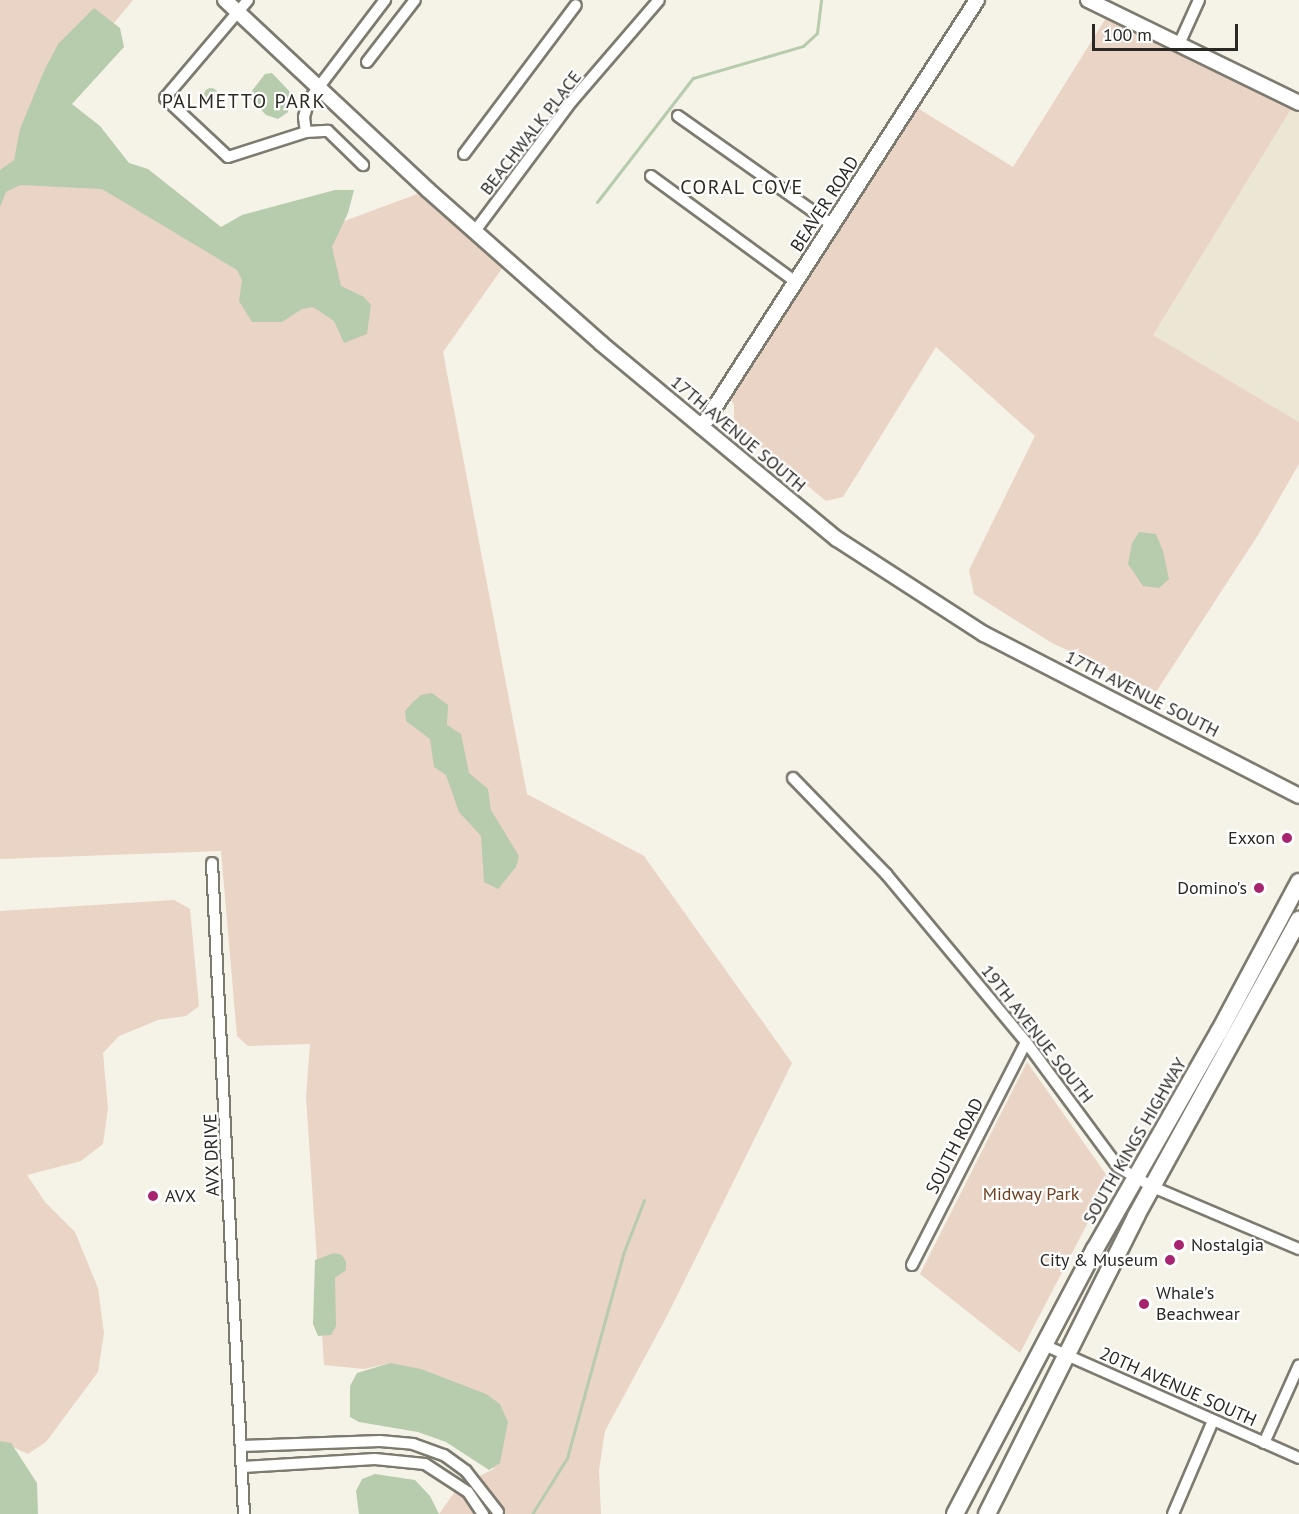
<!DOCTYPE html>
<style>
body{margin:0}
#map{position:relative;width:1299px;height:1514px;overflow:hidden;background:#f5f2e7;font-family:"PT Sans",sans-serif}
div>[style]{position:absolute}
.built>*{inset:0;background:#ece7d4}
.green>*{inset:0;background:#ead4c6}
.water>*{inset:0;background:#b6ccac}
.round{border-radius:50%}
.stream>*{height:3px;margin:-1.5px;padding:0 1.5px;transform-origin:1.5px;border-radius:1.5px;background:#b6ccac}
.roads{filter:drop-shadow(2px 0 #7d7a70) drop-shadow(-2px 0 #7d7a70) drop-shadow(0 2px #7d7a70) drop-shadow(0 -2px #7d7a70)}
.minor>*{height:10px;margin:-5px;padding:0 5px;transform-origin:5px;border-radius:5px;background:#fff}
.tertiary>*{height:14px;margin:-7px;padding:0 7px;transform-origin:7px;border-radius:7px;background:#fff}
.primary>*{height:16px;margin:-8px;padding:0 8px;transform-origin:8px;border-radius:8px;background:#fff}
.dots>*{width:16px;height:16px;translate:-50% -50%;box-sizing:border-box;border:3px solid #fff;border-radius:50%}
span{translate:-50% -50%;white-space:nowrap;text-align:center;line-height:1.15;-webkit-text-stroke:4.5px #fff;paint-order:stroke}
.street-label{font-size:18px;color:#292824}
.poi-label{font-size:18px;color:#292824}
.right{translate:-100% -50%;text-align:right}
.left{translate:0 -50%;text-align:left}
.park-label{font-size:18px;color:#704020}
.neighbourhood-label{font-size:20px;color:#2c2a21;letter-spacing:1.5px}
.scale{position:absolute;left:1092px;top:24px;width:146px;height:27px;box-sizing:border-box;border:3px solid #292824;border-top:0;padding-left:8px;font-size:18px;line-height:21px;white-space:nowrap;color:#292824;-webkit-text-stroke:4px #fff;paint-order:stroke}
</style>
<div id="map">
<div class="built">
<i style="clip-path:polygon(1296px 101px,1299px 103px,1299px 422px,1152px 335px)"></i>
</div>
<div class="green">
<i style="clip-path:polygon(0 0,133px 0,42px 110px,234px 262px,428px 190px,508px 260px,443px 352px,527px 794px,644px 856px,792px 1063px,667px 1316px,605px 1431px,599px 1470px,601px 1514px,439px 1514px,459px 1486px,494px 1469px,390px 1363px,364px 1369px,324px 1365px,306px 1097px,310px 1044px,248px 1046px,237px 1036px,221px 851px,0 859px)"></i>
<i style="clip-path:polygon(1111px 10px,1296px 101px,1153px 335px,1299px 422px,1299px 464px,1258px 535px,1156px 692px,1052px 643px,974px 594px,969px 570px,1035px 436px,936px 347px,843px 497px,826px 501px,734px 425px,734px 405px,726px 389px,911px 104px,1013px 167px)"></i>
<i style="clip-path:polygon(174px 900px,190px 909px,199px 1006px,186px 1016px,158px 1020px,119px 1036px,103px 1053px,108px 1108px,103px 1144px,81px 1161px,27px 1175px,45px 1202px,75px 1232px,98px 1288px,104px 1333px,98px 1372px,46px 1442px,28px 1454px,0 1441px,0 911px)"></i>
<i style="clip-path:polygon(1027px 1062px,1110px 1180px,1020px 1353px,920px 1274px)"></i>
</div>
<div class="water">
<i style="clip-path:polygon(94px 8px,120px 28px,124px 47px,72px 104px,100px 126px,129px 163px,148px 169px,221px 227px,242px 215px,335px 190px,354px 190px,348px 213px,332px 247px,341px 286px,364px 297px,371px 305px,367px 334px,344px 343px,334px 321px,313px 307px,302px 309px,282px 322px,252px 322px,239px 301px,242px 280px,237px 270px,102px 189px,20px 185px,6px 192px,0 207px,0 170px,14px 160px,20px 129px,44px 71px,58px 44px)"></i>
<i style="clip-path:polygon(272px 73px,290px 92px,288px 112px,278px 119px,266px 115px,248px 96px,265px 74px)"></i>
<i class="round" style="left:204px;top:88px;width:14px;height:14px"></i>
<i style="clip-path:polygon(1139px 532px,1156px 534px,1163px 551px,1169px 579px,1159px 588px,1143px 586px,1128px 564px,1132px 543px)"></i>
<i style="clip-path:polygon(432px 693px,448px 705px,447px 725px,461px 734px,469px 773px,488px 789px,491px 810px,519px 856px,516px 867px,498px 889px,484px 882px,481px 836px,459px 812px,446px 775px,434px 767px,430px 739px,406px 721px,405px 711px,412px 703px,421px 695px)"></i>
<i style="clip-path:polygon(334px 1253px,342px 1255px,346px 1262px,346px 1270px,335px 1278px,336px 1326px,331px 1335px,318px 1336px,313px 1324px,315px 1260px)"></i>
<i style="clip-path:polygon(390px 1363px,421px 1369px,486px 1394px,500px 1404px,508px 1422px,500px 1463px,489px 1470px,446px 1442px,418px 1432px,359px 1422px,350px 1417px,350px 1386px,357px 1373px)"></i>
<i style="clip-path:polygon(0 1441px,11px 1443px,37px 1483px,38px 1514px,0 1514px)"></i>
<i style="clip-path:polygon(375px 1474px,415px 1480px,430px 1496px,439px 1514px,359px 1514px,356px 1491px,362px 1479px)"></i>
</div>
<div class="stream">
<i style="left:597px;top:202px;width:157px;rotate:-52.3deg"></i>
<i style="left:693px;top:78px;width:115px;rotate:-16.2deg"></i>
<i style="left:803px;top:46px;width:19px;rotate:-43deg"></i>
<i style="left:817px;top:33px;width:33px;rotate:-83deg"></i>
<i style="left:532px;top:1514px;width:66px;rotate:-58deg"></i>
<i style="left:567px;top:1458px;width:212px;rotate:-74.6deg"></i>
<i style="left:623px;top:1254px;width:58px;rotate:-68.7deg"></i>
</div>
<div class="roads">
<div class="minor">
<i style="left:248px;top:0;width:128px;rotate:130.3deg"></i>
<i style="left:165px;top:98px;width:86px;rotate:43.1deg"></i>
<i style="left:228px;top:157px;width:82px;rotate:-17.8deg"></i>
<i style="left:306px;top:132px;width:22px;rotate:-3deg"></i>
<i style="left:328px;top:131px;width:49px;rotate:44.2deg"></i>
<i style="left:1180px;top:42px;width:46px;rotate:-65.7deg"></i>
<i style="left:367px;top:62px;width:78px;rotate:-52.3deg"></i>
<i style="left:678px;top:116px;width:191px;rotate:35.2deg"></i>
<i style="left:306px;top:132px;width:15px;rotate:-98deg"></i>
<i style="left:304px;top:117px;width:18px;rotate:-74deg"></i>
<i style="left:309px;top:100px;width:126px;rotate:-52.8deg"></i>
<i style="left:464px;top:154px;width:186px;rotate:-53.1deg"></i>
<i style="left:651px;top:176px;width:180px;rotate:36.2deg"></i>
<i style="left:475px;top:231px;width:162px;rotate:-53.3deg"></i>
<i style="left:572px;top:101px;width:133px;rotate:-49.3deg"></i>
<i style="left:793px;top:778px;width:134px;rotate:45.9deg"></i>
<i style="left:886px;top:874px;width:219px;rotate:50.2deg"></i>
<i style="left:1026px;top:1042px;width:155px;rotate:53.6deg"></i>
<i style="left:1118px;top:1167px;width:40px;rotate:29.7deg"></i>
<i style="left:1153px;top:1187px;width:159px;rotate:23deg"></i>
<i style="left:212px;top:863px;width:652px;rotate:87.19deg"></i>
<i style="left:912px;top:1265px;width:250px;rotate:-62.9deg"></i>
<i style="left:1044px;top:1345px;width:279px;rotate:23.9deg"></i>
<i style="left:1264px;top:1443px;width:85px;rotate:-65.8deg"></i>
<i style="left:242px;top:1446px;width:138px;rotate:-2.1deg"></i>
<i style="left:380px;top:1441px;width:33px;rotate:5deg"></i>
<i style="left:413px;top:1444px;width:33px;rotate:20deg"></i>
<i style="left:444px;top:1455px;width:27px;rotate:36deg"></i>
<i style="left:466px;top:1471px;width:52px;rotate:52deg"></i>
<i style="left:243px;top:1467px;width:132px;rotate:-3.5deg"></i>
<i style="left:375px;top:1459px;width:50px;rotate:5.7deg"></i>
<i style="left:425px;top:1464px;width:51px;rotate:33.1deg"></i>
<i style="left:468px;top:1492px;width:27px;rotate:56deg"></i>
<i style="left:1173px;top:1514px;width:99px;rotate:-66.8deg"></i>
</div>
<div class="tertiary">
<i style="left:225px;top:0;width:278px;rotate:43.1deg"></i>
<i style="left:428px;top:190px;width:232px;rotate:41.5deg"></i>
<i style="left:602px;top:344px;width:305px;rotate:39.7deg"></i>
<i style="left:837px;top:539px;width:175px;rotate:32.9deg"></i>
<i style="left:984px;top:634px;width:354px;rotate:27.2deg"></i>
<i style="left:1088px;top:0;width:235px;rotate:26deg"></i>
<i style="left:702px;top:427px;width:508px;rotate:-57.22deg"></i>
</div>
<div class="primary">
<i style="left:955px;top:1514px;width:300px;rotate:-62.2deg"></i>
<i style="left:1095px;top:1249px;width:250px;rotate:-60.3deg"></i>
<i style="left:1219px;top:1032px;width:170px;rotate:-61.9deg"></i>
<i style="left:987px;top:1514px;width:333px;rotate:-63.4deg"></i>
<i style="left:1136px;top:1216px;width:338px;rotate:-61.2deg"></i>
</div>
</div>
<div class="dots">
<i style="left:1287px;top:838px;background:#a82470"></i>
<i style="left:1259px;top:888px;background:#a82470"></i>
<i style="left:153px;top:1196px;background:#a82470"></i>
<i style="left:1179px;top:1245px;background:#a82470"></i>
<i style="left:1170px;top:1260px;background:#a82470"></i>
<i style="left:1144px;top:1304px;background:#a82470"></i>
</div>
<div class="street-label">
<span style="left:531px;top:133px;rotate:-52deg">BEACHWALK PLACE</span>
<span style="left:825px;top:204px;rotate:-57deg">BEAVER ROAD</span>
<span style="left:738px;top:434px;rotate:40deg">17TH AVENUE SOUTH</span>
<span style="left:1142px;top:694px;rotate:27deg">17TH AVENUE SOUTH</span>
<span style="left:1037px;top:1034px;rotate:52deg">19TH AVENUE SOUTH</span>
<span style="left:1135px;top:1141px;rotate:-60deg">SOUTH KINGS HIGHWAY</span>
<span style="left:955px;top:1146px;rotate:-63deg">SOUTH ROAD</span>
<span style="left:212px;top:1155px;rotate:-92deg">AVX DRIVE</span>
<span style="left:1178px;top:1387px;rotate:24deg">20TH AVENUE SOUTH</span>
</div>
<div class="poi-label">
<span class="right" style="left:1275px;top:838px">Exxon</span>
<span class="right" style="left:1247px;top:888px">Domino's</span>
<span class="left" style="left:165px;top:1196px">AVX</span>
<span class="left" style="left:1191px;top:1245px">Nostalgia</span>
<span class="right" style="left:1158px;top:1260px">City &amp; Museum</span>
<span class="left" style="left:1156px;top:1304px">Whale's<br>Beachwear</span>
</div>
<div class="park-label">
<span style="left:1031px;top:1194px">Midway Park</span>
</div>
<div class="neighbourhood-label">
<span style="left:244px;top:101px">PALMETTO PARK</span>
<span style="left:742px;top:187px">CORAL COVE</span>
</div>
<div class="scale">100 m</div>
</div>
